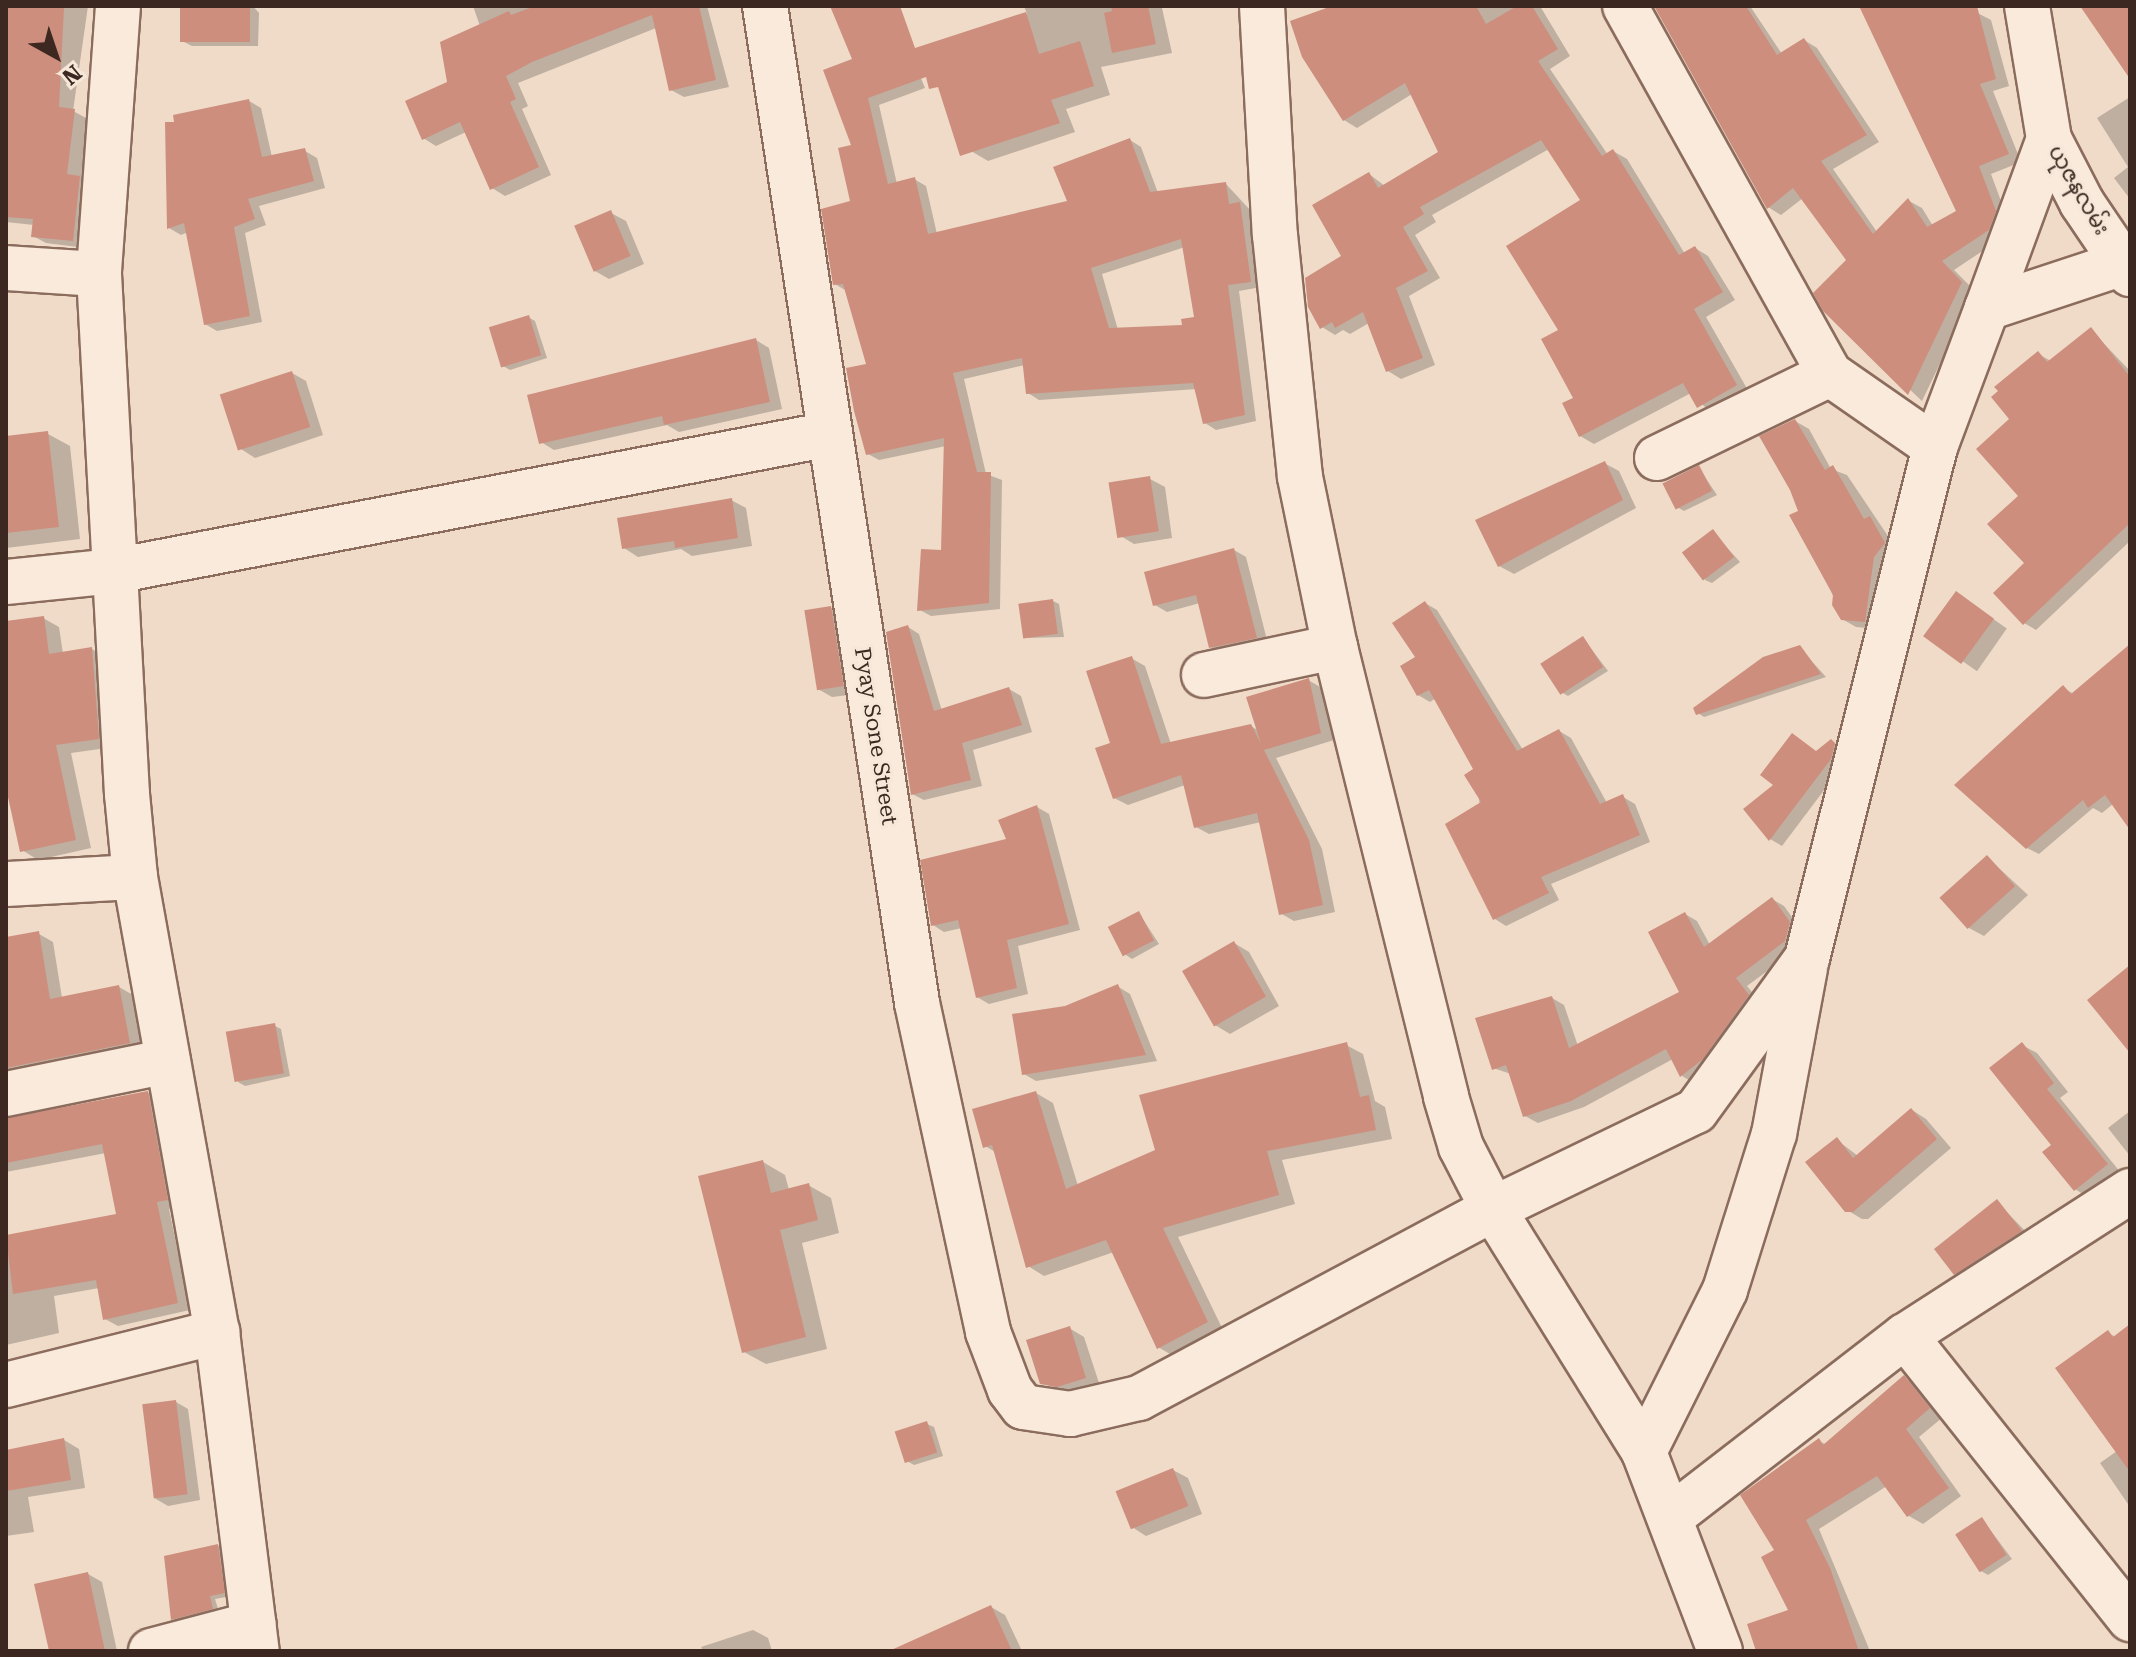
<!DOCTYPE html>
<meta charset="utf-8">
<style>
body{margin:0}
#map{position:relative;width:2136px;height:1657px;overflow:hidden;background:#efdbc8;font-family:"Roboto Serif","Noto Sans Myanmar",serif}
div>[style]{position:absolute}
.shadow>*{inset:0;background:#0003;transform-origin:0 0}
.building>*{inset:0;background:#cd8e7e;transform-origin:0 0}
.roads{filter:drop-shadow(2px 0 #8b6c5d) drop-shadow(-2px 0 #8b6c5d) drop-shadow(0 2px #8b6c5d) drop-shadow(0 -2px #8b6c5d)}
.street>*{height:44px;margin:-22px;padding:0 22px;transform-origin:22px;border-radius:22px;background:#f9eadc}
.secondary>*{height:44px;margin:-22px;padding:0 22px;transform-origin:22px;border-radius:22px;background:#f9eadc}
span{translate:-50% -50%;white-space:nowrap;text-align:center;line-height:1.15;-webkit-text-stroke:6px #f6e7d8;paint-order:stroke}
.street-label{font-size:22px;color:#3c2820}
.frame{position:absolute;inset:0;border:8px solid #3c2820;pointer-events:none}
.north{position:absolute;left:16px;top:16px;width:80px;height:80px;-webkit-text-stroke:6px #f6e7d8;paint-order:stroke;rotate:140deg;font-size:22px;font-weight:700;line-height:32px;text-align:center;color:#3c2820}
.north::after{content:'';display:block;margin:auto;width:28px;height:36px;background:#3c2820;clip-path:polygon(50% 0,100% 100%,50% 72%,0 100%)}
</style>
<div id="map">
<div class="shadow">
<i style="clip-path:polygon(6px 6px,88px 6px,73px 111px,88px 119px,81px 179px,93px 186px,86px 248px,46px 243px,33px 236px,34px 225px,6px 222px)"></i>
<i style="clip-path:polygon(182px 6px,253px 6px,259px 13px,258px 46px,192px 46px,182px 41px)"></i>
<i style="clip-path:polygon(473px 6px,707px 6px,729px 87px,684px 97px,671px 90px,656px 28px,518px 83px,528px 106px,522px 109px,551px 175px,505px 196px,492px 188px,466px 132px,436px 146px,423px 138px,480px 26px)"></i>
<i style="clip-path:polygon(evenodd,832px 6px,891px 6px,925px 88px,879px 105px,897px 184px,914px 179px,926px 186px,937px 234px,1070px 203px,1130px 140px,1141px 147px,1158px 193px,1226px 184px,1251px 211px,1261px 287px,1239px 291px,1256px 421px,1216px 430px,1205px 423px,1197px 389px,1039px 400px,1028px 393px,1025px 365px,964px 379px,986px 474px,1002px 480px,1000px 609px,931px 616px,920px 610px,943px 552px,946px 446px,879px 460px,868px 454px,869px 365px,845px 290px,835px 284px,852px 203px,854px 60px,832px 6px,1185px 247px,1197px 319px,1184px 327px,1118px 330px,1102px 274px,1185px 247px)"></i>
<i style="clip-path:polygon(1024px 6px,1169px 6px,1162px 8px,1172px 53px,1101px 67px,1110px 95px,1066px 109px,1075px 132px,988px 161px,971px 151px,948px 41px,1027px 14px)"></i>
<i style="clip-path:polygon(1338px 6px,1540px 6px,1570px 56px,1550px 69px,1608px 155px,1613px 151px,1627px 159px,1685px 254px,1695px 248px,1708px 256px,1735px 300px,1706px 317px,1749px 392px,1712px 414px,1691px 393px,1594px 444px,1580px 436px,1561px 331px,1583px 201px,1549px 149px,1432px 215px,1436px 222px,1415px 235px,1440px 278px,1409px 296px,1435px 365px,1401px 379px,1388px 371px,1369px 323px,1350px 334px,1343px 330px,1335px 335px,1322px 327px,1369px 174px,1385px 186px,1440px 153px,1412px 94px,1357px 128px,1344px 120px)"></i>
<i style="clip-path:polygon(1656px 6px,1750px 6px,1782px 54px,1804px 40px,1817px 48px,1879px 142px,1833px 169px,1877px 232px,1909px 201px,1922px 208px,1933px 226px,1959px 212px,1861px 6px,1964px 6px,1991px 20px,2009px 86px,1993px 91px,2021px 162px,1991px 174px,2008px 220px,2002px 238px,1954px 270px,1975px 291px,1922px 401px,1825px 310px,1849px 260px,1803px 198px,1781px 215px,1768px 207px)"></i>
<i style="clip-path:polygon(2130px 97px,2130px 199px,2114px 178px,2128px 167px,2097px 118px)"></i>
<i style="clip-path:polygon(249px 101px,261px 108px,272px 157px,305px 151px,317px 158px,325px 188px,259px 206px,266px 225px,245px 233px,262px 322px,217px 331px,205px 324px,188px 232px,181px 235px,169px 228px,176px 124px)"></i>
<i style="clip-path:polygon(611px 213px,626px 221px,644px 264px,609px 279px,595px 271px)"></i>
<i style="clip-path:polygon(528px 317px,535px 321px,547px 358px,510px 370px,503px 366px)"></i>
<i style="clip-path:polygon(2091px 330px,2130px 371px,2130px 541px,2036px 630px,2024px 623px,2026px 563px,2012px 419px,2038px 354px,2051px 361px)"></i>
<i style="clip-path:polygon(756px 340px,769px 348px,782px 409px,679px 432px,667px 425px,554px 450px,541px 442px)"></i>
<i style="clip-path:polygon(292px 373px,306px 381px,323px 435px,255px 458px,241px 449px)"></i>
<i style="clip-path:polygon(1795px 421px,1809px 429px,1831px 469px,1847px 475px,1898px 551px,1879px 629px,1856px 627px,1842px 619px,1800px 511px)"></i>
<i style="clip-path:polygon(48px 434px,70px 446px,80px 539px,6px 548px,6px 438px)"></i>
<i style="clip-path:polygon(1604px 463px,1619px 471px,1636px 508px,1514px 574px,1499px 566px)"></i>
<i style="clip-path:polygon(1699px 468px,1717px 495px,1684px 511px,1677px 507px)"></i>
<i style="clip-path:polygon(1150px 479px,1165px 487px,1172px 538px,1134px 544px,1119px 535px)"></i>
<i style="clip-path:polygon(731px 500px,746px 508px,752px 546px,692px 556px,681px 549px,638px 557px,624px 548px)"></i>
<i style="clip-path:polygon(1713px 532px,1740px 562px,1712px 583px,1705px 580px)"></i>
<i style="clip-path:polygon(1234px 550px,1246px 557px,1268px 644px,1222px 654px,1211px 647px,1200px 603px,1167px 612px,1155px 605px)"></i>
<i style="left:1956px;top:593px;width:62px;height:52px;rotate:35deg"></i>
<i style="clip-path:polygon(1053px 601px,1059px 604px,1064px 637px,1024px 638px)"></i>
<i style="clip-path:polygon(1425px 603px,1437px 610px,1523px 750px,1559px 731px,1571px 738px,1607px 803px,1623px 797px,1635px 804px,1650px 842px,1551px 884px,1559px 900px,1506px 926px,1495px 919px,1475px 769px,1436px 698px,1430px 702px,1418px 695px)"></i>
<i style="clip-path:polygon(831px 608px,845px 616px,857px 694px,832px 697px,818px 689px)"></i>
<i style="clip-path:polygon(43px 618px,59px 627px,63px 654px,92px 649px,108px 659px,114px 747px,71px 753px,91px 848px,38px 860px,22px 850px,6px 778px,6px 623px)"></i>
<i style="clip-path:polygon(908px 627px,919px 634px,942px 711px,1009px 689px,1021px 696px,1032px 732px,973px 750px,982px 786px,924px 800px,912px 794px)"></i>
<i style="clip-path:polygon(1583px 638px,1608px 671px,1568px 696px,1561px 692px)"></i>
<i style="clip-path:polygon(1799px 647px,1826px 677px,1704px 717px,1698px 713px)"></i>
<i style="clip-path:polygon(2130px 647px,2130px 826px,2113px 804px,2102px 813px,2093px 808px,2039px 854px,2027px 848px,2063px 688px,2074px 694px)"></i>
<i style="clip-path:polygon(1131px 658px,1145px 666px,1171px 744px,1251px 726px,1259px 731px,1308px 680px,1322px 688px,1334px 740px,1276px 758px,1322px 849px,1335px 912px,1294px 921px,1280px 913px,1261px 822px,1209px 834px,1196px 827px,1185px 785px,1128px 805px,1114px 798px,1112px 744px)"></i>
<i style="clip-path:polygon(1831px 741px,1843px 748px,1843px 765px,1782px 846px,1770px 839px,1817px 752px)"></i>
<i style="clip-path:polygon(1037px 807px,1049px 814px,1080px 930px,1018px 946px,1028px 994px,989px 1004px,977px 997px,962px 928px,944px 932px,933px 925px)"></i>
<i style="clip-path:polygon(1987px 857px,2028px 895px,1984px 936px,1969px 928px)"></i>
<i style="clip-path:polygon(1772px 899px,1784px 906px,1802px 931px,1798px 948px,1747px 986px,1761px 1003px,1694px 1083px,1682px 1076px,1673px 1059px,1584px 1107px,1538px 1123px,1525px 1116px,1511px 1074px,1493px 1068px,1552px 998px,1564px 1005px,1578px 1046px,1682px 992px,1685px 914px,1697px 921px,1710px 945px)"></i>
<i style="clip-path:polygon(1139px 913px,1159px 944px,1132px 959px,1126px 955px)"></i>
<i style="clip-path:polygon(39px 934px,53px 942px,62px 998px,119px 987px,133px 995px,143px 1051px,6px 1076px,6px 939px)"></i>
<i style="clip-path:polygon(1234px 943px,1249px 952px,1279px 1006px,1230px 1034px,1215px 1025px)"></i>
<i style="clip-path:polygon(1117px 986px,1130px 994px,1157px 1061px,1036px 1081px,1024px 1074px,1065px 1008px)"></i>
<i style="clip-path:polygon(275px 1026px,281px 1029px,290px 1076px,245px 1086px,238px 1082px)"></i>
<i style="clip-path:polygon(1346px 1045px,1363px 1054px,1375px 1101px,1385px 1107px,1392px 1139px,1282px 1160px,1295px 1204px,1178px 1237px,1224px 1332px,1175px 1357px,1158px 1347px,1114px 1252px,1044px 1276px,1028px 1266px,997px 1153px,985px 1146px,1036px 1093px,1053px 1103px,1078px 1186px,1157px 1151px)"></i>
<i style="clip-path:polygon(2022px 1045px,2037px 1053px,2068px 1092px,2060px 1098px,2121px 1173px,2089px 1198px,2075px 1189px)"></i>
<i style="clip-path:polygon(148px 1093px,161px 1100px,180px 1207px,169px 1209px,190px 1310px,118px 1326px,105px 1319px,99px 1288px,54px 1296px,59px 1333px,6px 1345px,6px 1237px,118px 1216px,106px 1153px,6px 1172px,6px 1120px)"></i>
<i style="clip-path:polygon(1912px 1110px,1926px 1119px,1951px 1148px,1868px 1219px,1862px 1219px,1847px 1210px,1837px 1140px,1858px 1156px)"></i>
<i style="clip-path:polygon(2130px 1111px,2130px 1156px,2108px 1128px)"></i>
<i style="clip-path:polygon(763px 1162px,785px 1175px,789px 1190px,808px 1185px,831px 1198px,839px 1233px,802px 1243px,827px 1349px,766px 1364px,744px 1352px)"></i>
<i style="clip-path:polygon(1997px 1202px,2032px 1238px,1967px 1280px,1955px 1273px)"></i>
<i style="clip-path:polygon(2130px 1327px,2130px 1507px,2100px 1463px,2117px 1451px,2108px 1333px,2116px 1337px)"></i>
<i style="clip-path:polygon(1069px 1328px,1084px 1337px,1100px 1386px,1073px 1394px,1042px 1383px)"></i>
<i style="clip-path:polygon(1904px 1378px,1918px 1386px,1943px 1417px,1919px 1437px,1961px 1496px,1923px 1524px,1909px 1516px,1887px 1486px,1819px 1529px,1870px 1651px,1758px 1651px,1791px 1612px,1777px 1551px,1819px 1441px,1827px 1445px)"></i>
<i style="clip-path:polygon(176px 1402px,188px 1409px,200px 1500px,168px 1506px,156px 1499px)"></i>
<i style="clip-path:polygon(927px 1424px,934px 1427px,943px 1456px,914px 1465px,907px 1461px)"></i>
<i style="clip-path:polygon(64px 1440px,79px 1449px,85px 1488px,28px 1497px,34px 1532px,6px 1536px,6px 1451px)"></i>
<i style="clip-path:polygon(1173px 1470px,1188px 1478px,1202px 1514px,1146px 1536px,1132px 1527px)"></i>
<i style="clip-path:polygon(1982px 1519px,2012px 1559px,1988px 1575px,1981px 1571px)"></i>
<i style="clip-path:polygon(218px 1546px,225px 1550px,231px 1596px,215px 1599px,219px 1612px,179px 1622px,173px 1619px)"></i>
<i style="clip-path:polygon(88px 1574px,102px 1582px,117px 1651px,60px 1651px)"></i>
<i style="clip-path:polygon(991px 1607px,1005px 1615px,1022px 1651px,950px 1651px)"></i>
<i style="clip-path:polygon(753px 1630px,768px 1638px,772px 1651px,703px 1651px,701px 1647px)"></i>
</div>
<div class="building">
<i style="clip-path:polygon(6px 6px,64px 8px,59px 107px,75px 109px,67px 174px,80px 176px,73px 241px,31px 237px,33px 219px,6px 217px)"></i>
<i style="left:180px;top:6px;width:70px;height:36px"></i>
<i style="clip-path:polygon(535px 6px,699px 6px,716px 80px,669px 91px,652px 15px,532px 62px,506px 76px,516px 99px,510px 102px,539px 167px,490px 190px,460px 122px,422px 140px,405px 101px,447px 82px,440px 42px,509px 11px,511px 15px)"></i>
<i style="clip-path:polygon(evenodd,830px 6px,900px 6px,915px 48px,1026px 12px,1039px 54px,1080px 41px,1094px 86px,1051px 100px,1060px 123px,960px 156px,938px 87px,929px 89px,926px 77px,868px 98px,888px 184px,915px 177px,928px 234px,1067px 201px,1053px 167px,1130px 138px,1150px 192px,1226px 182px,1229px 204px,1240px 202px,1251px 282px,1228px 285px,1245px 415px,1203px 424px,1193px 383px,1026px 394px,1022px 358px,953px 373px,977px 472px,991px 472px,989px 603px,917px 611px,921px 549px,941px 550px,944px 438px,866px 455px,854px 411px,846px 368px,866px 364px,843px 284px,833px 285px,821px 209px,850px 201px,838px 148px,851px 145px,823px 70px,852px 59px,830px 6px,1181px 239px,1194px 317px,1181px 319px,1182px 325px,1109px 328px,1091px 268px,1181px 239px)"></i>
<i style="clip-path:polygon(1111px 6px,1148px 6px,1156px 44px,1112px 53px,1104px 13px,1112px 11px)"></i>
<i style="clip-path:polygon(1332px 6px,1476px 6px,1486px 24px,1517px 6px,1532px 6px,1558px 49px,1538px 61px,1602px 156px,1613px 149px,1679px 255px,1695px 246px,1723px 292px,1694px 309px,1737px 385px,1697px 408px,1683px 383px,1579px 437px,1562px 403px,1573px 398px,1541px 339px,1558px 330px,1506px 246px,1580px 200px,1541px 140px,1420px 207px,1424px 214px,1403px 227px,1428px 271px,1396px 288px,1423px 358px,1386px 372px,1363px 312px,1335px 328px,1332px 322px,1320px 329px,1308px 307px,1305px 278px,1341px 256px,1312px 205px,1369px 172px,1378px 188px,1438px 152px,1405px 83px,1343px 121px,1302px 57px,1290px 21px)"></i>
<i style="clip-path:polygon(1654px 6px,1746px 6px,1777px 55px,1804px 38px,1867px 135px,1821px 161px,1873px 234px,1908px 198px,1927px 227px,1956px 211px,1859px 6px,1977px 6px,1996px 79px,1980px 84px,2009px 154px,1979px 166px,1996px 211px,1989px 230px,1942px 261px,1962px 282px,1908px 395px,1823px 311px,1813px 293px,1846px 260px,1793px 188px,1767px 209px)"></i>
<i style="clip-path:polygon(2080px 6px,2130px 6px,2130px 79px)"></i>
<i style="clip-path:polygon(249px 99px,262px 157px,305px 148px,314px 181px,248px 199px,255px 219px,234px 227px,250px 316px,204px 325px,184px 223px,167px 229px,165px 122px,174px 122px,173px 115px)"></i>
<i style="left:611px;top:210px;width:50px;height:40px;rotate:67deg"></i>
<i style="left:529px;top:315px;width:42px;height:42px;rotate:73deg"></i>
<i style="clip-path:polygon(2091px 327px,2130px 377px,2130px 523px,2023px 625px,1993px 593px,2024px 563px,1987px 524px,2018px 496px,1976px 449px,2009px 419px,1991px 397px,1998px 391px,1994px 387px,2038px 351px,2047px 362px)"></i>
<i style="clip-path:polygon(756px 338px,770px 402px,664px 425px,662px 416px,539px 444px,527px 395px)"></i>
<i style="left:292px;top:371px;width:59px;height:76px;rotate:72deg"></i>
<i style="clip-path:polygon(1795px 419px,1825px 470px,1833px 465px,1864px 519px,1870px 516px,1885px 543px,1874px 557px,1865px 622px,1841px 620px,1832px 605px,1833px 595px,1789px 515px,1798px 511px,1790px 490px,1759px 436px)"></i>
<i style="clip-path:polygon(48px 431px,59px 527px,6px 533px,6px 436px)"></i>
<i style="clip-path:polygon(1605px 461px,1623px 500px,1498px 567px,1475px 520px)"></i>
<i style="left:1699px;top:465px;width:29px;height:41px;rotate:63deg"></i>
<i style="left:1150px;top:476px;width:56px;height:42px;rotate:81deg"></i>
<i style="clip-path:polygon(732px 498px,738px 538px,675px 548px,674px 541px,622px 549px,617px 518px)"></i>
<i style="left:1713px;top:529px;width:35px;height:39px;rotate:53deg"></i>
<i style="clip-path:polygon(1234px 548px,1257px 638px,1209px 648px,1196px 595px,1153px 606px,1144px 572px)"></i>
<i style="left:1956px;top:591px;width:47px;height:56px;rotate:36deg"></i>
<i style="left:1053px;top:599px;width:35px;height:35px;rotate:82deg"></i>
<i style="clip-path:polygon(1425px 601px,1517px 751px,1559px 729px,1600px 804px,1623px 794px,1640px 835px,1541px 877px,1549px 893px,1493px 920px,1445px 824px,1481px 802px,1464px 775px,1473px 769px,1429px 690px,1417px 696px,1400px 666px,1415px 657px,1392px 623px)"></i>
<i style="left:831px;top:606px;width:81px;height:27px;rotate:81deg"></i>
<i style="clip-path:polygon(44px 616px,49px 654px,92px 647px,99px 739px,56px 745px,76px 840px,20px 852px,6px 788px,6px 621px)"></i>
<i style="clip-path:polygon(908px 625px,934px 711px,1009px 687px,1022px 725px,962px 743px,971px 780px,911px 795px,886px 632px)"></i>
<i style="left:1583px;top:636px;width:37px;height:51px;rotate:57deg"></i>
<i style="clip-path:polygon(2130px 644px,2130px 830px,2105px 795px,2088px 808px,2083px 800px,2026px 849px,1954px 785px,2063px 685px,2071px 694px)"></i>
<i style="clip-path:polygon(1800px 645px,1821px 674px,1696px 715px,1693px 708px,1763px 657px)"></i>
<i style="clip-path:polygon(1132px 656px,1161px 744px,1251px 724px,1261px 744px,1246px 697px,1309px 678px,1321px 733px,1264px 750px,1309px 840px,1323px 905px,1279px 915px,1257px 813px,1194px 828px,1181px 775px,1113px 799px,1095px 748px,1110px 743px,1086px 671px)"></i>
<i style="clip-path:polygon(1792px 733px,1816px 751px,1831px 739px,1835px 743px,1831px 759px,1769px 841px,1743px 809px,1773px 785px,1760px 775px)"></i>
<i style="clip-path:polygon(1037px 805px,1069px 924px,1007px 940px,1017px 988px,976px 998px,958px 920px,931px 926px,920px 860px,1006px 839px,998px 820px)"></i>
<i style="left:1987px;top:855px;width:42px;height:64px;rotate:48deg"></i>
<i style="clip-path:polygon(1772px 897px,1790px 922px,1785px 941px,1736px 978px,1749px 995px,1703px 1059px,1680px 1077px,1666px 1049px,1571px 1101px,1523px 1117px,1506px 1065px,1492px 1070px,1475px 1018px,1552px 996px,1569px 1048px,1679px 992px,1648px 932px,1685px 912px,1704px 947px)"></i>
<i style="left:1139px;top:911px;width:33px;height:35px;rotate:63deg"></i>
<i style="clip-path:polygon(39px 931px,50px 999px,119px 985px,130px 1043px,6px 1068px,6px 937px)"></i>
<i style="left:1234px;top:941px;width:64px;height:60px;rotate:60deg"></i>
<i style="clip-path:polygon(2130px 965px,2130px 1053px,2087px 1000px)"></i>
<i style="clip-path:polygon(1118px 984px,1146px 1055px,1022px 1075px,1012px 1014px,1065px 1006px)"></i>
<i style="left:275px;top:1023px;width:51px;height:50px;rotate:80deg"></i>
<i style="clip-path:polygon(1347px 1042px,1360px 1097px,1369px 1095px,1376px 1130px,1267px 1151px,1279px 1195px,1163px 1228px,1208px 1322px,1157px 1349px,1106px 1240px,1026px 1268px,992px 1145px,983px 1148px,972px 1109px,1036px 1091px,1066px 1189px,1155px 1150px,1139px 1095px)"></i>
<i style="clip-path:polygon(2022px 1042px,2054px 1083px,2047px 1089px,2108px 1164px,2074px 1191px,2042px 1152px,2051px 1145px,1989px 1068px)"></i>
<i style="clip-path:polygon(148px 1091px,168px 1200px,157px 1202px,178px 1303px,103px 1320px,96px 1280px,13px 1294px,6px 1235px,116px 1214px,102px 1144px,6px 1163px,6px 1118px)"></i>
<i style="clip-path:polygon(1911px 1108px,1937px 1139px,1853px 1212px,1845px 1212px,1805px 1162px,1837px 1137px,1853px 1158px)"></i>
<i style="clip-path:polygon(763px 1160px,771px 1193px,809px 1183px,818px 1220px,780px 1230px,806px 1337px,742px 1353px,698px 1176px)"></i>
<i style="clip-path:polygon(1997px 1199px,2022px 1231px,1954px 1275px,1934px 1249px)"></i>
<i style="clip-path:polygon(2130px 1324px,2130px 1472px,2055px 1368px,2108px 1330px,2113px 1337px)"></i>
<i style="clip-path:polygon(1070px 1326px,1086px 1378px,1057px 1387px,1040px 1384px,1026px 1340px)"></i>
<i style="clip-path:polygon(1904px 1375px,1930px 1408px,1906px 1429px,1949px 1488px,1907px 1517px,1877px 1476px,1806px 1520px,1830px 1568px,1859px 1651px,1756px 1651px,1747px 1624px,1788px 1610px,1761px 1557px,1774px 1550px,1740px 1495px,1819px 1438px,1823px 1445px)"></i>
<i style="left:176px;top:1400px;width:95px;height:34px;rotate:83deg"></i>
<i style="left:927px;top:1421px;width:33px;height:34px;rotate:72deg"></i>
<i style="clip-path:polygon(64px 1438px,71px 1480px,6px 1491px,6px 1450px)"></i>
<i style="left:1173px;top:1468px;width:41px;height:62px;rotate:68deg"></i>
<i style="left:1982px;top:1517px;width:45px;height:32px;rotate:57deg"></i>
<i style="clip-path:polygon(218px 1544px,225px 1593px,210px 1596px,213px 1609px,171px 1620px,164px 1556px)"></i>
<i style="clip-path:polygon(88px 1572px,105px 1651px,49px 1651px,34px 1584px)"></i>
<i style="clip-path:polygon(991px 1605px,1012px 1651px,889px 1651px)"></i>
</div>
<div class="roads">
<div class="street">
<i style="left:118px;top:6px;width:269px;rotate:94.1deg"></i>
<i style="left:99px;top:274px;width:521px;rotate:86.92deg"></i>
<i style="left:127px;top:794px;width:83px;rotate:84.5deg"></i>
<i style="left:135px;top:877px;width:462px;rotate:79.8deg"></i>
<i style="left:217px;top:1332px;width:321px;rotate:82.9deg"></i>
<i style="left:765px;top:6px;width:1009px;rotate:81.33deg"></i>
<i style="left:917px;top:1003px;width:337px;rotate:77.8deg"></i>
<i style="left:988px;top:1332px;width:62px;rotate:69.2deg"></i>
<i style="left:1010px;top:1390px;width:21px;rotate:53deg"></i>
<i style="left:1023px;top:1407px;width:48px;rotate:8.5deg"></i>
<i style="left:1070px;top:1414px;width:71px;rotate:-13.1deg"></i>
<i style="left:1139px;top:1398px;width:401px;rotate:-28.1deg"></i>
<i style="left:1493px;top:1209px;width:225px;rotate:-25.8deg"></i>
<i style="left:1696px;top:1111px;width:189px;rotate:-54deg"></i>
<i style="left:1807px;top:958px;width:527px;rotate:-75.94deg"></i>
<i style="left:1262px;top:6px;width:229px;rotate:86.8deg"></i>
<i style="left:1275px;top:235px;width:243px;rotate:84.1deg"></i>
<i style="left:1300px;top:477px;width:174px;rotate:78.4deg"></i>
<i style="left:1335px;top:647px;width:463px;rotate:76.1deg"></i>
<i style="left:1446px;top:1097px;width:52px;rotate:73.3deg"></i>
<i style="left:1461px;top:1147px;width:70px;rotate:62.7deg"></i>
<i style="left:1493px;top:1209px;width:286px;rotate:58.1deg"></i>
<i style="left:1644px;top:1452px;width:213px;rotate:69.1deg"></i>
<i style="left:1625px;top:6px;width:421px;rotate:60.9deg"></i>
<i style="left:1830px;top:374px;width:128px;rotate:34.8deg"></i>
<i style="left:1935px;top:447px;width:148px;rotate:-69.5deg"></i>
<i style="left:1987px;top:308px;width:143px;rotate:-18.3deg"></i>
<i style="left:6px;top:268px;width:93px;rotate:3.7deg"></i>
<i style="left:1987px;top:308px;width:180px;rotate:-69.9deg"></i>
<i style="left:1657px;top:458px;width:192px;rotate:-25.9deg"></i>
<i style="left:6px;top:582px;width:109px;rotate:-5.8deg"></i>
<i style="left:114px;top:571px;width:729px;rotate:-10.83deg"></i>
<i style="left:1204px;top:675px;width:134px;rotate:-12.1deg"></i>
<i style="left:6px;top:884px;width:129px;rotate:-3.1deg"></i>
<i style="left:6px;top:1094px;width:165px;rotate:-11.5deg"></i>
<i style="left:1905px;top:1336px;width:362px;rotate:51.5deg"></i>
<i style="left:6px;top:1385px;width:218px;rotate:-14.1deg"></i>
<i style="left:1644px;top:1452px;width:181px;rotate:-63.4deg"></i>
<i style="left:1725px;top:1290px;width:164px;rotate:-72.6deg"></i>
<i style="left:1774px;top:1134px;width:169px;rotate:-79.4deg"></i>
<i style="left:1672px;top:1516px;width:294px;rotate:-37.7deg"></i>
<i style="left:1905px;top:1336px;width:268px;rotate:-32.8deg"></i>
<i style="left:151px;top:1651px;width:106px;rotate:-14.8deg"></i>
</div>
<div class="secondary">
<i style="left:2027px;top:6px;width:135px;rotate:80.6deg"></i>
<i style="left:2049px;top:139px;width:72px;rotate:62.7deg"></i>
<i style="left:2082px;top:203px;width:86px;rotate:55.9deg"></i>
</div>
</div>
<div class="street-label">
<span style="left:2079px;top:190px;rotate:60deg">ယုဇနလမ်း</span>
<span style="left:876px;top:736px;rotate:81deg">Pyay Sone Street</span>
</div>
<div class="frame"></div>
<div class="north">N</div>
</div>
